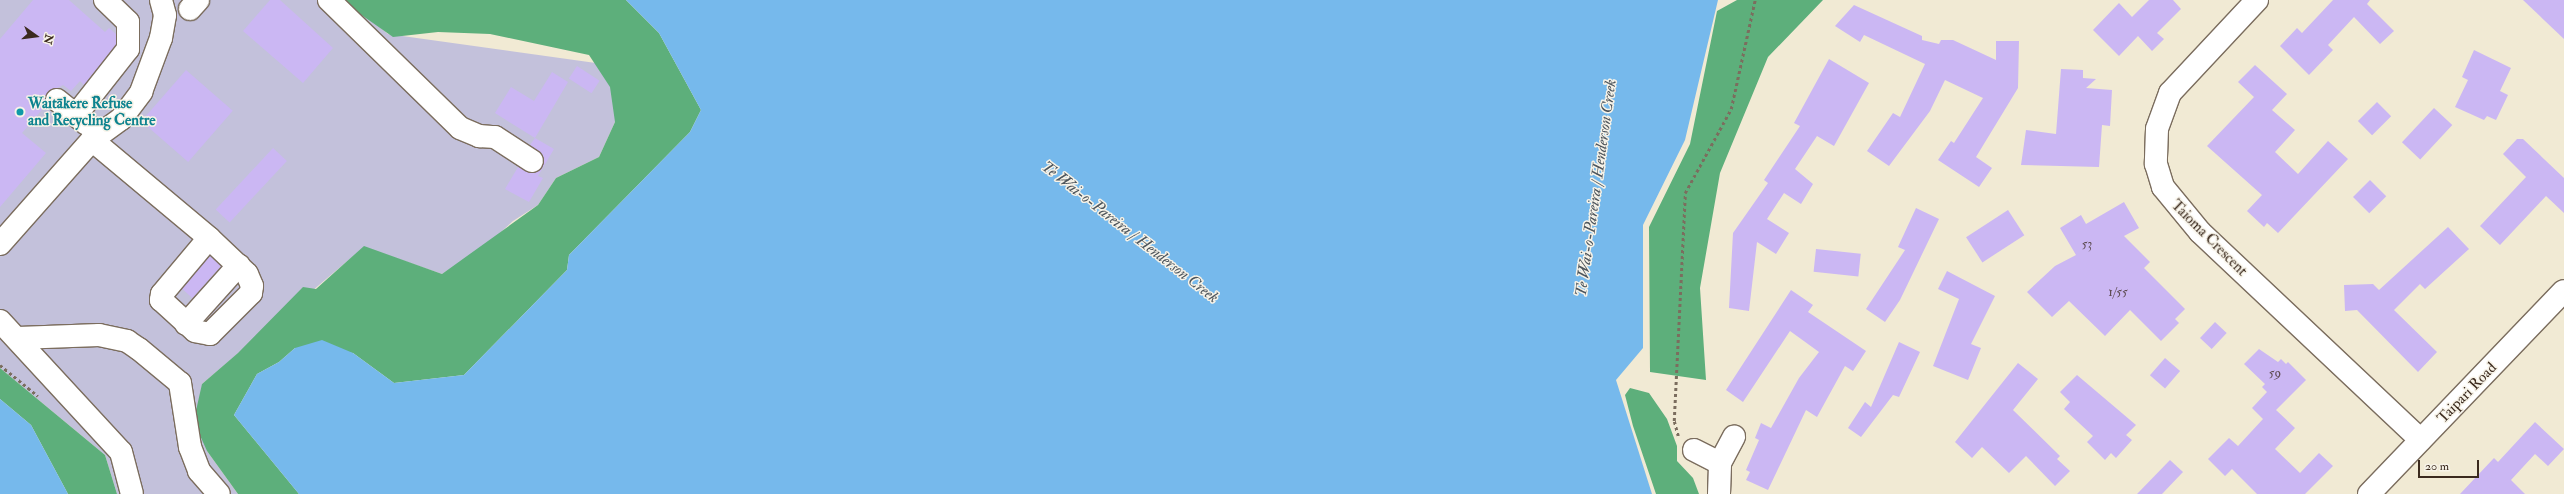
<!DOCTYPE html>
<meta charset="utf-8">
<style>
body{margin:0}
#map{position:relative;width:2564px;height:494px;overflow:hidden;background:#f1ead4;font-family:"IM FELL Double Pica",serif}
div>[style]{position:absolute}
.industrial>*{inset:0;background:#c3c1db}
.forest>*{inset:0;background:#5daf7b}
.water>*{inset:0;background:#76b9ec}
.building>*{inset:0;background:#cbb7f3;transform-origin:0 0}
.path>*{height:2.5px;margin-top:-1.25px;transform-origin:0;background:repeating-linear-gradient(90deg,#7b6d5e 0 3px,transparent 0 6px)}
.roads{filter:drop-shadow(1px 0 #7b6d5e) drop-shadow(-1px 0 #7b6d5e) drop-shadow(0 1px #7b6d5e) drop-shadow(0 -1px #7b6d5e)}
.minor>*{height:22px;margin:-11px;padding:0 11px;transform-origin:11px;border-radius:11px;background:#fff}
.dots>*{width:11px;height:11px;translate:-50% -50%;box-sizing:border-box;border:2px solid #f7f3e8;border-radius:50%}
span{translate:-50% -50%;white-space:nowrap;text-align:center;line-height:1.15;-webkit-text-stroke:3px #f7f3e8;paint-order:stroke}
.number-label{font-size:13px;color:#5f4d53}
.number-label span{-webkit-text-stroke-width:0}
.culture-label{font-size:15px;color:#0d838f;font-weight:700}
.left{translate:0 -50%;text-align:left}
.street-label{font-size:15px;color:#3b2a1e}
.water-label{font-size:16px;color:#4d555c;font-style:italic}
.north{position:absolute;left:16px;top:16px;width:40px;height:40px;-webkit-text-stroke:3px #f7f3e8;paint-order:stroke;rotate:104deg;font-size:11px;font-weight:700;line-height:16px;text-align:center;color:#3b2a1e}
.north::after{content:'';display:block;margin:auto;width:14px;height:18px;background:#3b2a1e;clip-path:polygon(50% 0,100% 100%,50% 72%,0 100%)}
.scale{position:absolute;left:2418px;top:460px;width:61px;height:18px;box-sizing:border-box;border:2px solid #3b2a1e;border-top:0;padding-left:5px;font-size:12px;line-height:14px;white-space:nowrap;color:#3b2a1e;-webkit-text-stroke:3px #f7f3e8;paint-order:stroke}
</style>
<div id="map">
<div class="industrial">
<i style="clip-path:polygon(0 0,348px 0,388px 34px,653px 71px,615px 122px,599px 157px,556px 178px,538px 205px,513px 221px,487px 245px,442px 274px,364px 247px,202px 384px,207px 451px,238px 494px,117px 494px,105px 455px,0 368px)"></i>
</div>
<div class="forest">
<i style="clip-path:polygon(340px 0,626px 0,659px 33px,701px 110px,690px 132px,569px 255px,567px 270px,464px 375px,394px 383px,353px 353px,295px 348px,279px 362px,257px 374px,234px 415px,299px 494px,238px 494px,207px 451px,198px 431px,195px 415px,202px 384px,238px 353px,303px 287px,316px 289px,364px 246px,442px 274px,538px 205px,556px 178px,599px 157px,615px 122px,610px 87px,589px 55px,490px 34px,438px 32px,393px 37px)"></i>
<i style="clip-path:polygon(1737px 0,1823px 0,1768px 57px,1720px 173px,1700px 288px,1706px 380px,1650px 372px,1649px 227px,1690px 144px,1717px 11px)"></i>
<i style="clip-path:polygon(0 368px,105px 455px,117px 494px,68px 494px,31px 425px,0 399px)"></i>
<i style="clip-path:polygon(1630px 388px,1649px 393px,1667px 419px,1677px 446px,1677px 461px,1693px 478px,1699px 494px,1656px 494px,1633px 426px,1625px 395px)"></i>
</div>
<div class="water">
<i style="clip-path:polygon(626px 0,1718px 0,1685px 140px,1643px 225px,1643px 348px,1616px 380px,1652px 494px,299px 494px,234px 415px,257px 374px,279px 362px,295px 348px,322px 340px,353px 353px,394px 383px,464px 375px,567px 270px,569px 255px,690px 132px,701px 110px,659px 33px)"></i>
<i style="clip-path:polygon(0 399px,31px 425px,68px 494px,0 494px)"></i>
</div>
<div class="building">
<i style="clip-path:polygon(33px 0,69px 0,105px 32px,109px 28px,116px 34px,116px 45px,84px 85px,80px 81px,71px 91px,63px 85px,47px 93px,46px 105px,22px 133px,46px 153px,0 207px,0 39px)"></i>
<i style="clip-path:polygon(270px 0,280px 0,333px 48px,303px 83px,243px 31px)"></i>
<i style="clip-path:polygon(2149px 0,2173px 0,2181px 9px,2157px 33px,2164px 39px,2152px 51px,2138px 36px,2119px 56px,2093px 30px,2119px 3px,2132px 17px)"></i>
<i style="clip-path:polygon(2333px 0,2370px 0,2367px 4px,2394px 31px,2380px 44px,2354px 17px,2328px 45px,2333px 50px,2309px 75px,2280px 46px,2297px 28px,2302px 33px)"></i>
<i style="clip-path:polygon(2523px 0,2564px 0,2564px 39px)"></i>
<i style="clip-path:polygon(1854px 5px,1922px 36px,1922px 40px,1939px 44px,1941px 40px,1953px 40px,1996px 60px,1996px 41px,2019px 41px,2018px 88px,1976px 157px,1992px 168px,1979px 187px,1938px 160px,1951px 141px,1954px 143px,1983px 98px,1945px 80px,1930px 111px,1889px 166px,1867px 151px,1893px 113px,1900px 117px,1925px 64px,1864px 35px,1860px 42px,1835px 26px)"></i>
<i style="clip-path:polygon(2474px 50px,2511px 68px,2500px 91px,2508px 95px,2496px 120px,2487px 116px,2484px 120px,2455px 107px,2468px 80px,2462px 77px)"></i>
<i style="clip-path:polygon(1829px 59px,1869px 83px,1834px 146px,1817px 136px,1795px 169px,1813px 184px,1801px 204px,1784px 193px,1767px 219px,1789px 233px,1776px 254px,1757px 242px,1749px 311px,1729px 308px,1733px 233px,1768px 183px,1764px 180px,1800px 126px,1794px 123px)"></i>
<i style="clip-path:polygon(2255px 65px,2287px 94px,2272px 110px,2295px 130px,2275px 152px,2298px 174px,2328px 141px,2348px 159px,2278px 233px,2267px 223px,2264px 227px,2247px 211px,2262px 195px,2207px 146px,2254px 97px,2238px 82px)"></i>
<i style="left:577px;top:66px;width:27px;height:15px;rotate:33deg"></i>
<i style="clip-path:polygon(2061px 69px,2083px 70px,2083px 78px,2096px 79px,2086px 88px,2112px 90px,2110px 126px,2102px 125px,2099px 167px,2021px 165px,2026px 130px,2056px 134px)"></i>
<i style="left:186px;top:70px;width:62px;height:68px;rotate:41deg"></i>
<i style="clip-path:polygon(552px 72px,568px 82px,535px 138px,495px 113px,511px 87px,534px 101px)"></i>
<i style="left:2377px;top:102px;width:20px;height:27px;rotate:45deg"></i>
<i style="left:2434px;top:108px;width:25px;height:47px;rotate:43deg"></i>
<i style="clip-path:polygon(535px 138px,554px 149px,538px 176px,543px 178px,529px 202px,505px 189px,518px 167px,532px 173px,543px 167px,543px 155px,530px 145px)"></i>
<i style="clip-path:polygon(2517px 139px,2523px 139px,2564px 178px,2564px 213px,2546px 196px,2500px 245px,2480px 226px,2526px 177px,2503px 154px)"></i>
<i style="left:273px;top:148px;width:19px;height:84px;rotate:43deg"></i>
<i style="left:2370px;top:180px;width:23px;height:24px;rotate:45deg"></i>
<i style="clip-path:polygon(2124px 202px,2139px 228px,2124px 236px,2150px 262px,2144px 268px,2185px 309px,2175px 319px,2179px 323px,2161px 341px,2130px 310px,2105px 336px,2069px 301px,2052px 317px,2027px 292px,2055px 266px,2076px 255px,2060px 228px,2081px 215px,2086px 224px)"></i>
<i style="clip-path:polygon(1916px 208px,1939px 219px,1900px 300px,1885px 322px,1866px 309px,1905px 250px,1898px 247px)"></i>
<i style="left:2008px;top:210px;width:30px;height:50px;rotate:57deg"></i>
<i style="clip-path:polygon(2448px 227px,2469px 249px,2425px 289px,2420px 284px,2394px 310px,2437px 352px,2418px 372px,2357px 310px,2345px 311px,2344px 285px,2373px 284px,2379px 290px)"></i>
<i style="left:1816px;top:249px;width:45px;height:23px;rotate:6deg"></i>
<i style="left:210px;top:256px;width:15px;height:43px;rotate:42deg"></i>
<i style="clip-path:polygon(1947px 271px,1995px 296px,1971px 344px,1981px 348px,1968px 380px,1933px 366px,1959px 299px,1938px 289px)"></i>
<i style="clip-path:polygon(1791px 290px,1813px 305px,1808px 312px,1866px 351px,1853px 371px,1845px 366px,1817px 417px,1806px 410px,1768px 490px,1746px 480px,1750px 472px,1746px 470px,1759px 440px,1755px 438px,1761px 423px,1771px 428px,1799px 378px,1819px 352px,1790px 331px,1743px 402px,1726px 390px)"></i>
<i style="left:2215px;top:322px;width:16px;height:22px;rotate:43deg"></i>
<i style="clip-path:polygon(1899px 342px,1920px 352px,1899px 397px,1893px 395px,1861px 437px,1848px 428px,1865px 402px,1871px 407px)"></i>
<i style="clip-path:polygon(2259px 349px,2278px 362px,2281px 359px,2286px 364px,2288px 362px,2306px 380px,2276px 410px,2295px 428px,2275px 449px,2300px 473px,2319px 453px,2333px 466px,2305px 494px,2257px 494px,2232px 469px,2225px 476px,2208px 459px,2229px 438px,2238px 446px,2263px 419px,2252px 408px,2267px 392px,2262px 387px,2265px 384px,2244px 364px)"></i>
<i style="left:2165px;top:358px;width:20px;height:23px;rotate:41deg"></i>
<i style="clip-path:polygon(2018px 363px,2038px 379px,2013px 410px,2060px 456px,2057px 459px,2070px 471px,2055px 486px,2026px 456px,2009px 473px,1982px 447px,1972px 458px,1955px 442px)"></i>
<i style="clip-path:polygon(2077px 375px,2136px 425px,2126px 435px,2132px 440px,2116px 458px,2111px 453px,2105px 460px,2087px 442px,2093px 436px,2064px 409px,2070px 402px,2060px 392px)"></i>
<i style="clip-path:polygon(2535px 422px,2564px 449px,2548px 466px,2535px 454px,2511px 480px,2525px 494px,2460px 494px,2494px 458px,2498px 462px)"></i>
<i style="clip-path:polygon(2170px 460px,2183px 472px,2162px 494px,2137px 494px)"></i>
</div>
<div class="path">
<i style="left:0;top:365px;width:49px;rotate:39.2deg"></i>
<i style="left:1678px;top:436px;width:16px;rotate:-105deg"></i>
<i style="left:1674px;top:421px;width:228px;rotate:-87.2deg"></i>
<i style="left:1685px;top:193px;width:96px;rotate:-61.3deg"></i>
<i style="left:1731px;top:109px;width:112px;rotate:-77.6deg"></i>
</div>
<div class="roads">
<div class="minor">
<i style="left:329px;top:0;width:183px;rotate:44.3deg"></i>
<i style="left:460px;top:128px;width:21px;rotate:23deg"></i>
<i style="left:479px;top:136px;width:16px;rotate:4deg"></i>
<i style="left:495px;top:137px;width:44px;rotate:33deg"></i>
<i style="left:2257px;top:0;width:127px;rotate:133.1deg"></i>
<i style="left:2170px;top:93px;width:38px;rotate:110deg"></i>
<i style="left:2157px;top:129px;width:35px;rotate:92deg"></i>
<i style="left:2156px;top:164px;width:24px;rotate:73deg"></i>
<i style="left:2163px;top:187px;width:58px;rotate:50.6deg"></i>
<i style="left:2200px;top:232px;width:303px;rotate:43.3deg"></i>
<i style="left:190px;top:9px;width:12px;rotate:-48deg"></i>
<i style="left:57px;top:100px;width:38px;rotate:39deg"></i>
<i style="left:76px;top:115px;width:84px;rotate:-51.8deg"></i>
<i style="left:128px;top:49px;width:27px;rotate:-90deg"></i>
<i style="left:128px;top:22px;width:32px;rotate:-136deg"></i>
<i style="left:92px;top:140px;width:153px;rotate:39.9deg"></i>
<i style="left:209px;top:238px;width:52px;rotate:43.5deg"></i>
<i style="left:247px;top:274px;width:13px;rotate:67deg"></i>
<i style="left:252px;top:286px;width:7px;rotate:98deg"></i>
<i style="left:251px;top:293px;width:58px;rotate:135deg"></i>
<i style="left:210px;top:334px;width:15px;rotate:-169deg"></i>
<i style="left:195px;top:331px;width:46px;rotate:-137.6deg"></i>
<i style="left:161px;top:300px;width:6px;rotate:-81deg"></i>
<i style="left:162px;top:294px;width:73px;rotate:-50deg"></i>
<i style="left:0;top:244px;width:139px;rotate:-48.5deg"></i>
<i style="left:92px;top:140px;width:36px;rotate:-36deg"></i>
<i style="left:121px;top:119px;width:34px;rotate:-53deg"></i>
<i style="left:141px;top:92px;width:58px;rotate:-69.7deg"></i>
<i style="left:161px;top:38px;width:23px;rotate:-80deg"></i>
<i style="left:165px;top:15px;width:16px;rotate:-105deg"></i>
<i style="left:0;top:321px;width:178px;rotate:47.3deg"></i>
<i style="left:121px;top:452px;width:43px;rotate:75.3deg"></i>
<i style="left:186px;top:324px;width:79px;rotate:-48.1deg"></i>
<i style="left:18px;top:338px;width:81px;rotate:-2.1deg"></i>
<i style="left:99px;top:335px;width:29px;rotate:12deg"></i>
<i style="left:127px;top:341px;width:14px;rotate:34deg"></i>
<i style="left:139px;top:349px;width:53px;rotate:39.7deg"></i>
<i style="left:180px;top:383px;width:65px;rotate:81.1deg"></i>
<i style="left:190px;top:447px;width:26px;rotate:69deg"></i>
<i style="left:199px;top:471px;width:30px;rotate:49deg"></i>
<i style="left:1694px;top:450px;width:29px;rotate:27deg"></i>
<i style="left:1719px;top:494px;width:31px;rotate:-88deg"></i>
<i style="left:1720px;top:463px;width:30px;rotate:-62deg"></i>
<i style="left:2369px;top:494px;width:281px;rotate:-46.2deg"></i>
</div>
</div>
<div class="dots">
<i style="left:20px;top:112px;background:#0f9aa8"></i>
</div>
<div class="number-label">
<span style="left:2087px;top:244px">53</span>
<span style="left:2118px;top:292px">1/55</span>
<span style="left:2275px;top:373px">59</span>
</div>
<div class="culture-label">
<span class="left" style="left:28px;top:112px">Waitākere Refuse<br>and Recycling Centre</span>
</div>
<div class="street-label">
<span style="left:2209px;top:238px;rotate:45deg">Taioma Crescent</span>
<span style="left:2467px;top:393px;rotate:-46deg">Taipari Road</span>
</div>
<div class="water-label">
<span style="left:1596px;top:188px;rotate:-82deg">Te Wai-o-Pareira / Henderson Creek</span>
<span style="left:1130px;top:232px;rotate:38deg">Te Wai-o-Pareira / Henderson Creek</span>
</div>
<div class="north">N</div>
<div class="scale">20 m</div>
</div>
